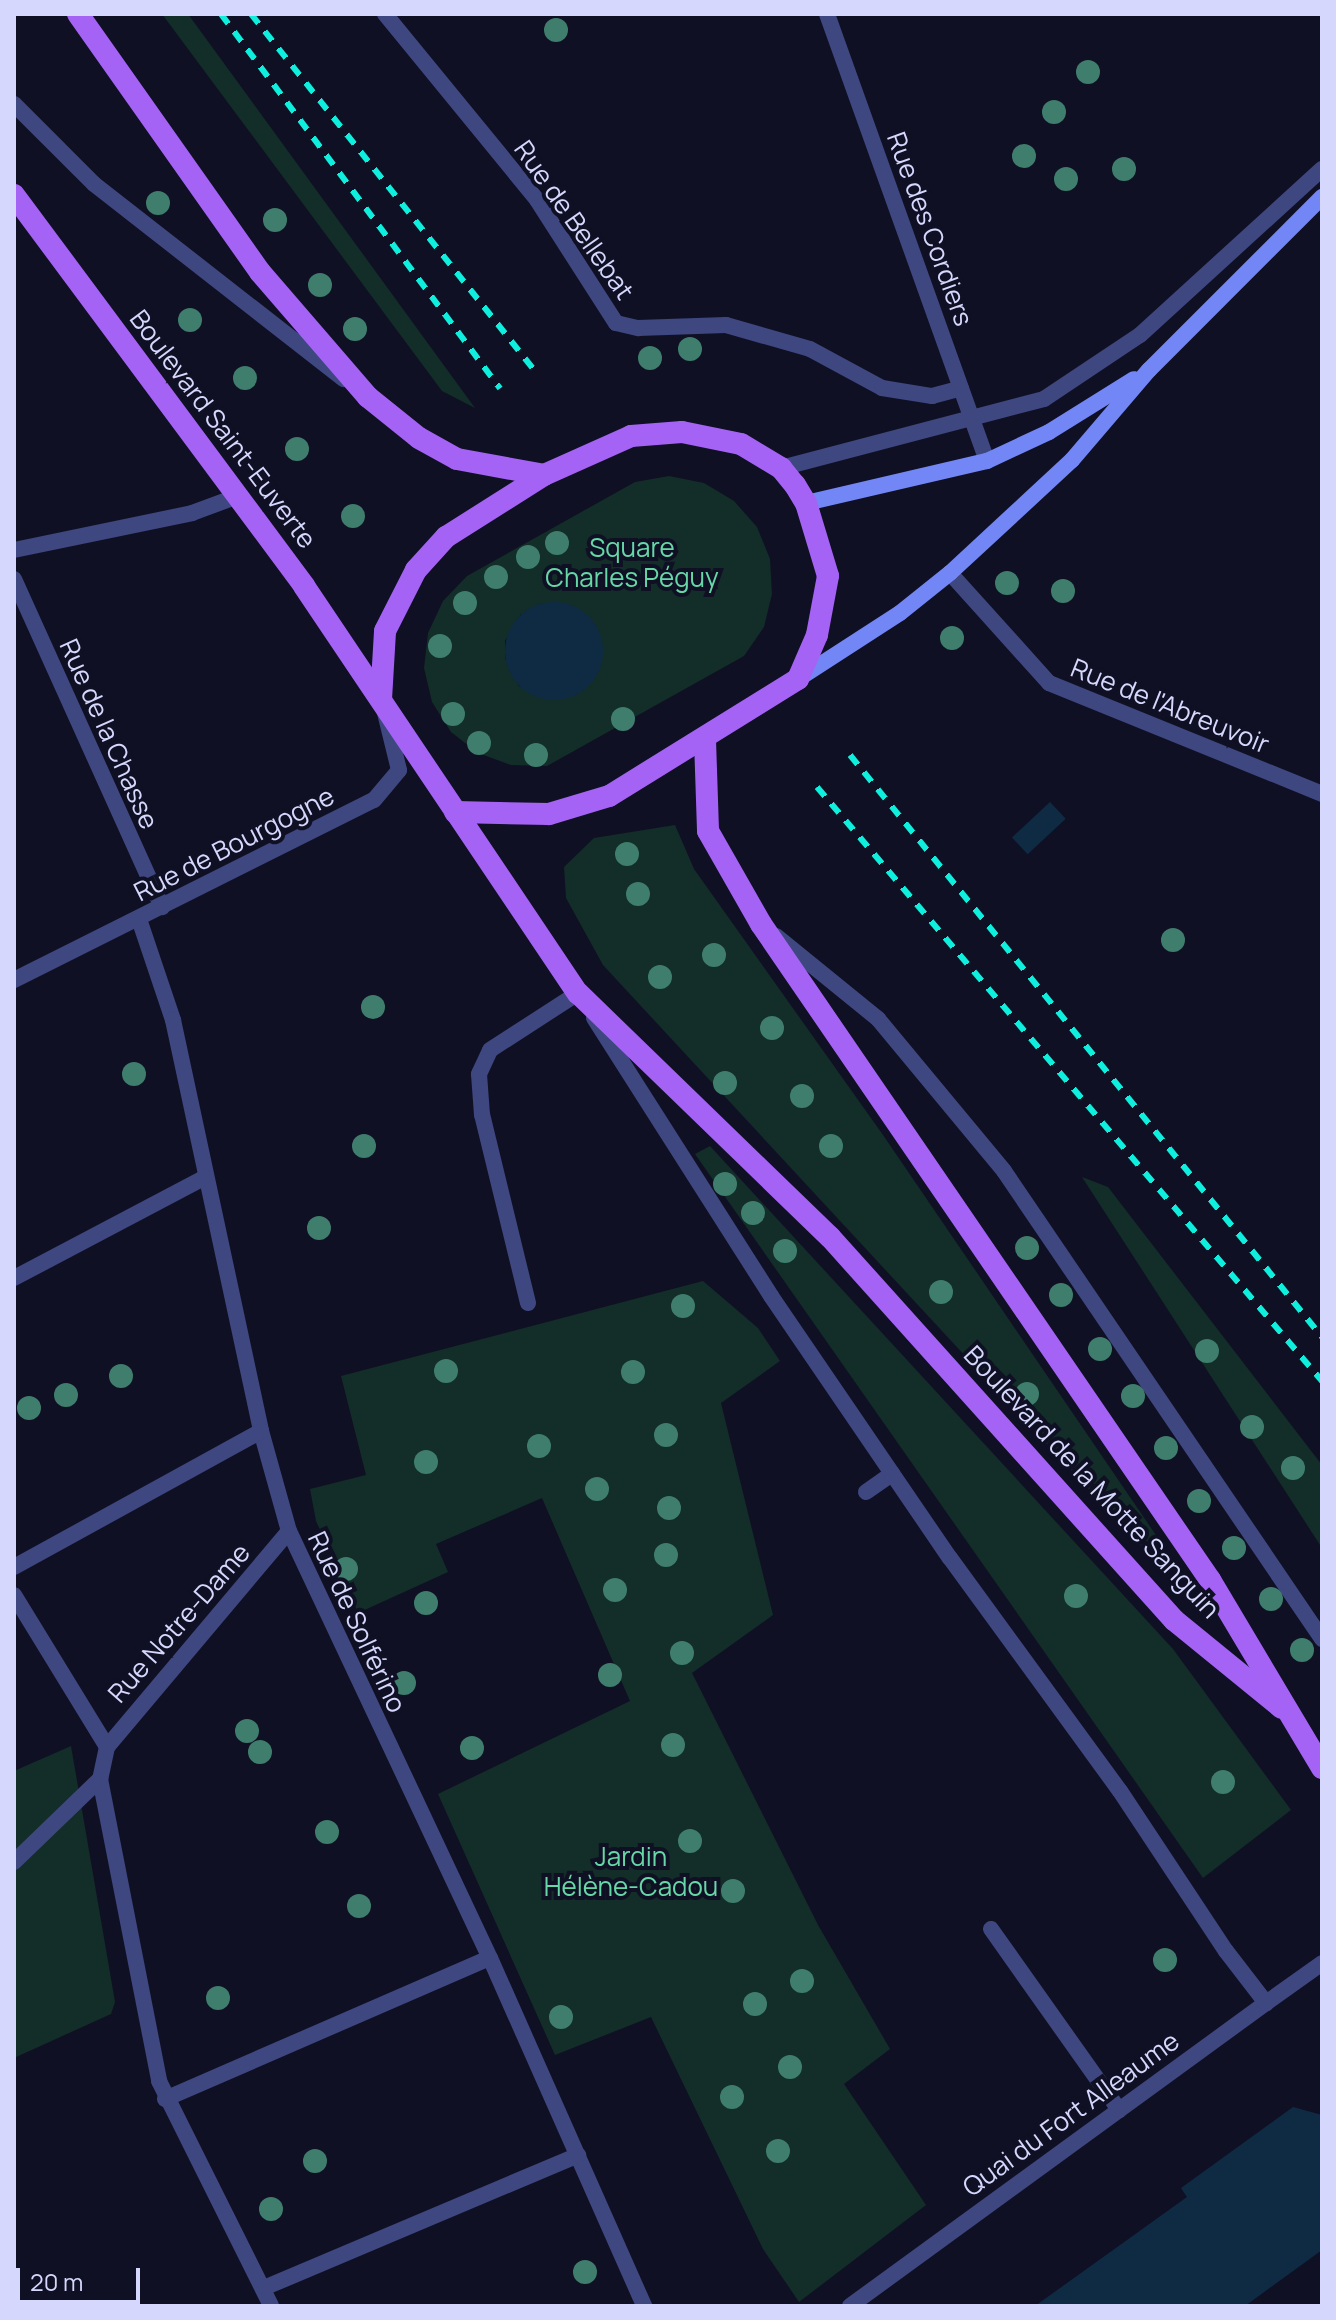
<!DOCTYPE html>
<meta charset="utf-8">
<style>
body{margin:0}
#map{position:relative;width:1336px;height:2320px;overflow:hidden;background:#101024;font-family:Manrope,sans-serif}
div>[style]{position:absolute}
.green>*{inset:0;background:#132d28}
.water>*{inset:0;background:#0f2b44;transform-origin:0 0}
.round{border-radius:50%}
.service>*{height:16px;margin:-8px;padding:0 8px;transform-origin:8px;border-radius:8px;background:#3e4780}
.pedestrian>*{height:16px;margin:-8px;padding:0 8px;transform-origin:8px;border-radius:8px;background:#3e4780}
.minor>*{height:16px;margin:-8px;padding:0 8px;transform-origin:8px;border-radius:8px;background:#3e4780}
.tertiary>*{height:16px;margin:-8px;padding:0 8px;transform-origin:8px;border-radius:8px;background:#3e4780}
.secondary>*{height:16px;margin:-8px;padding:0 8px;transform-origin:8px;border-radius:8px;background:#7386f6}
.primary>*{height:22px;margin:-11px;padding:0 11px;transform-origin:11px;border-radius:11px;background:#a563f5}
.rail>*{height:6px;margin-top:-3px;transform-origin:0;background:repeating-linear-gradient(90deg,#0fefde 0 12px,transparent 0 22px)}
.trees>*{width:24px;height:24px;margin:-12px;border-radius:50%;background:#3f7e6c}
span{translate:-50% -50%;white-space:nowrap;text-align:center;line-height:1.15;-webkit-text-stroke:8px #101024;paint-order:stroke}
.street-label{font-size:26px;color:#d5d8fc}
.park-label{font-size:26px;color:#66d8a7}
.frame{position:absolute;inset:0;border:16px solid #d5d8fc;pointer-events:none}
.scale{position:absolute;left:16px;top:2268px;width:124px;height:36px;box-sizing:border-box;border:4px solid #d5d8fc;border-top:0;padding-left:10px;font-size:24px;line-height:28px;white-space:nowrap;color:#d5d8fc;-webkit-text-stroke:6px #101024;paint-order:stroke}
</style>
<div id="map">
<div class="green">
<i style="clip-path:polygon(162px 14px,188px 14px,475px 408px,442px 391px)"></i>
<i style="clip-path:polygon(evenodd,669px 476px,704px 483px,734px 501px,757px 527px,770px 559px,772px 594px,764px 627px,744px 656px,547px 766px,511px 765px,478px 753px,451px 732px,432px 702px,424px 668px,428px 633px,443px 601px,467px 576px,635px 482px,669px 476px,521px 614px,579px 693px,548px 699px,519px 686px,505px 658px,505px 641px,521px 614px)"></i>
<i style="clip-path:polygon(675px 825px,694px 869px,883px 1135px,1177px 1566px,1168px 1575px,603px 965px,566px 898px,564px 867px,594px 838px)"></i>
<i style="clip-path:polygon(710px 1146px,1173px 1649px,1291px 1810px,1203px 1878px,695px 1154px)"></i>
<i style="clip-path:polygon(1082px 1177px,1108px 1187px,1322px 1465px,1322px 1548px)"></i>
<i style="clip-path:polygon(703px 1281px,758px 1328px,780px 1361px,721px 1403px,773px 1615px,692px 1673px,818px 1925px,890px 2049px,844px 2084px,926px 2205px,799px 2302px,763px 2249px,651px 2017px,555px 2055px,438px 1794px,630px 1701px,542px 1498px,436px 1544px,448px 1572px,358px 1613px,316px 1521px,310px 1489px,366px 1475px,341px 1376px)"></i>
<i style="clip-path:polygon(71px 1746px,115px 2002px,111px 2014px,14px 2058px,14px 1771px)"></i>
</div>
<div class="water">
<i class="round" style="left:505px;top:602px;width:98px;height:98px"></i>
<i style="left:1050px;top:802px;width:23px;height:52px;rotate:47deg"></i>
<i style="clip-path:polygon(1293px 2107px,1322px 2115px,1322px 2250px,1245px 2306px,1035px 2306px,1187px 2197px,1181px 2188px)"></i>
</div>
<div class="service">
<i style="left:14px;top:104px;width:113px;rotate:45deg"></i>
<i style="left:94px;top:184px;width:317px;rotate:38deg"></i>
<i style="left:781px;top:468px;width:272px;rotate:-14.7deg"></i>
<i style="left:1044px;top:399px;width:115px;rotate:-33.7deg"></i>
<i style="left:1140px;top:335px;width:246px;rotate:-42.4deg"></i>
<i style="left:866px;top:1492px;width:32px;rotate:-35deg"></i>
<i style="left:14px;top:1862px;width:120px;rotate:-44deg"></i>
<i style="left:991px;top:1929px;width:222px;rotate:54.7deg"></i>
</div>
<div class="pedestrian">
<i style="left:14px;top:579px;width:360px;rotate:65.7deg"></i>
<i style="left:14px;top:980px;width:402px;rotate:-26.6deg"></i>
<i style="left:374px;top:800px;width:39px;rotate:-50deg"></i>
<i style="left:399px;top:770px;width:59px;rotate:-103.8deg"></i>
</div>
<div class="minor">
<i style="left:385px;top:14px;width:240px;rotate:50.7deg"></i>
<i style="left:537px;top:200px;width:146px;rotate:57.3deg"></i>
<i style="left:616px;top:323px;width:23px;rotate:13deg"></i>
<i style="left:638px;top:328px;width:88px;rotate:-2deg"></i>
<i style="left:726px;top:325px;width:87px;rotate:15.9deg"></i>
<i style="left:810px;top:349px;width:82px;rotate:28.4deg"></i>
<i style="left:882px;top:388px;width:51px;rotate:9.1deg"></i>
<i style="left:932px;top:396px;width:30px;rotate:-15deg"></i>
<i style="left:827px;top:14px;width:475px;rotate:70.3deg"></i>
<i style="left:14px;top:550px;width:182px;rotate:-11.7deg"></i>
<i style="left:192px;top:513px;width:49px;rotate:-20.3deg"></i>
<i style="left:950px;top:573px;width:148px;rotate:48deg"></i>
<i style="left:1049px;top:683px;width:295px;rotate:22.1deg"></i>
<i style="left:139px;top:919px;width:107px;rotate:71.4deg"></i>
<i style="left:173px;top:1020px;width:420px;rotate:77.9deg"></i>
<i style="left:261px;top:1431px;width:104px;rotate:74.4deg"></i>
<i style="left:289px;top:1531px;width:472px;rotate:64.8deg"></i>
<i style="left:490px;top:1958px;width:381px;rotate:66.1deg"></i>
<i style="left:14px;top:1278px;width:215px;rotate:-27.8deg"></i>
<i style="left:528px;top:1303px;width:194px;rotate:-103.7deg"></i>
<i style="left:482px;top:1115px;width:41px;rotate:-94.2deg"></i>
<i style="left:479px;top:1074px;width:26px;rotate:-65deg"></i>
<i style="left:490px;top:1050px;width:105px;rotate:-32.9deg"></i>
<i style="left:14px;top:1567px;width:282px;rotate:-28.8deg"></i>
<i style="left:14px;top:1595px;width:178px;rotate:58.5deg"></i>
<i style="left:107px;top:1747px;width:33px;rotate:102deg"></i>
<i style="left:100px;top:1779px;width:308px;rotate:78.9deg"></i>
<i style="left:159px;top:2081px;width:251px;rotate:63.5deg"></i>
<i style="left:107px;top:1747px;width:282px;rotate:-49.9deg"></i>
<i style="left:165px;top:2099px;width:354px;rotate:-23.5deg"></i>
<i style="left:266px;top:2287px;width:339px;rotate:-22.9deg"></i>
<i style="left:850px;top:2306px;width:515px;rotate:-36.07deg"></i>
</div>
<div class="tertiary">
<i style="left:776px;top:936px;width:132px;rotate:39.1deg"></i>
<i style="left:878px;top:1019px;width:197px;rotate:50.3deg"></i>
<i style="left:1004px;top:1171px;width:566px;rotate:55.8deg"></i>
<i style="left:594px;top:1018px;width:330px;rotate:57.5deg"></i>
<i style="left:771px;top:1296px;width:317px;rotate:55.7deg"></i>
<i style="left:950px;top:1558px;width:288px;rotate:53.9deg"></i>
<i style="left:1120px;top:1791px;width:192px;rotate:56.5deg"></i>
<i style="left:1226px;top:1951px;width:66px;rotate:52.4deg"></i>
<i style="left:1266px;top:2003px;width:69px;rotate:-35.5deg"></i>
</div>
<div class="secondary">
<i style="left:806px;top:503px;width:186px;rotate:-13.1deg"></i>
<i style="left:987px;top:461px;width:68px;rotate:-25.1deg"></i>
<i style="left:1049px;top:432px;width:100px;rotate:-31.9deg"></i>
<i style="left:798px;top:679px;width:121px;rotate:-32.9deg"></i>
<i style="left:900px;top:613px;width:64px;rotate:-38.7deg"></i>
<i style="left:950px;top:573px;width:166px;rotate:-42.8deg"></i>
<i style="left:1072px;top:460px;width:118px;rotate:-49.5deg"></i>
<i style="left:1149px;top:370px;width:245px;rotate:-45deg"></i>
</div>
<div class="primary">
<i style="left:78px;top:14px;width:316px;rotate:54.8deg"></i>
<i style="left:260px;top:272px;width:165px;rotate:49.2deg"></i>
<i style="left:368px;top:397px;width:65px;rotate:38.8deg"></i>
<i style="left:419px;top:438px;width:43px;rotate:28.9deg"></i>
<i style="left:457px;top:459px;width:88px;rotate:10.4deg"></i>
<i style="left:14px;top:195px;width:487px;rotate:53.4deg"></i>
<i style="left:304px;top:586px;width:491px;rotate:56.1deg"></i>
<i style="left:578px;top:993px;width:351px;rotate:44.1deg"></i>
<i style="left:830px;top:1237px;width:515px;rotate:48.07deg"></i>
<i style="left:1174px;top:1620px;width:139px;rotate:39.2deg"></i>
<i style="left:381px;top:699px;width:68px;rotate:-86.6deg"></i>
<i style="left:385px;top:631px;width:68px;rotate:-63.1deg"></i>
<i style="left:416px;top:570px;width:45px;rotate:-47.7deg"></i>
<i style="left:446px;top:537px;width:116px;rotate:-32.3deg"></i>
<i style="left:544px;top:475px;width:95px;rotate:-24.1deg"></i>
<i style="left:631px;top:436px;width:51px;rotate:-4.5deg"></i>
<i style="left:682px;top:432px;width:60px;rotate:11.5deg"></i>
<i style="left:741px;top:444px;width:47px;rotate:31deg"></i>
<i style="left:781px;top:468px;width:22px;rotate:51deg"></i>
<i style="left:795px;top:485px;width:21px;rotate:59deg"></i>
<i style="left:806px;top:503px;width:76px;rotate:73.2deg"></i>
<i style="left:828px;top:576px;width:60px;rotate:100.6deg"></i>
<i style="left:817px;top:635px;width:48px;rotate:113.4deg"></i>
<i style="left:798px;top:679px;width:222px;rotate:148.2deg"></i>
<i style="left:609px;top:796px;width:63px;rotate:163.3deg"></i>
<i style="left:549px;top:814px;width:94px;rotate:-178.8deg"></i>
<i style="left:705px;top:740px;width:91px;rotate:88.1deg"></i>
<i style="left:708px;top:831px;width:107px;rotate:60.3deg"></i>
<i style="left:761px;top:924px;width:795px;rotate:55.61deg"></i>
<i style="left:1210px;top:1580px;width:219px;rotate:59.2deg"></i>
</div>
<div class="rail">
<i style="left:221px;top:14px;width:467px;rotate:53.3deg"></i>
<i style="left:251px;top:14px;width:455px;rotate:51.5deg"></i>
<i style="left:850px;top:755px;width:749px;rotate:50.96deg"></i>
<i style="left:817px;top:787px;width:780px;rotate:49.63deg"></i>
</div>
<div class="trees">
<i style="left:556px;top:30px"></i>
<i style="left:1088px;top:72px"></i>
<i style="left:1054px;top:112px"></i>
<i style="left:1024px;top:156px"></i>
<i style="left:1124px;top:169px"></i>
<i style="left:1066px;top:179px"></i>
<i style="left:158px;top:203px"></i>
<i style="left:275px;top:220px"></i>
<i style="left:320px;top:285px"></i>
<i style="left:190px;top:320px"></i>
<i style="left:355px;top:329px"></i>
<i style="left:690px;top:349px"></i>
<i style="left:650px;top:358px"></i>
<i style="left:245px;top:378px"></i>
<i style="left:297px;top:449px"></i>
<i style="left:353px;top:516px"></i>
<i style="left:557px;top:543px"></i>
<i style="left:528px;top:557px"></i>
<i style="left:496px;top:577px"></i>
<i style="left:1007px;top:583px"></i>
<i style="left:1063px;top:591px"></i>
<i style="left:465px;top:603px"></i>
<i style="left:952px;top:638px"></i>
<i style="left:440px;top:646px"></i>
<i style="left:453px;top:714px"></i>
<i style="left:623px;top:719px"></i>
<i style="left:479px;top:743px"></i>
<i style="left:536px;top:755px"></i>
<i style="left:627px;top:854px"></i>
<i style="left:638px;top:894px"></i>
<i style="left:1173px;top:940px"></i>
<i style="left:714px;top:955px"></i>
<i style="left:660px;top:977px"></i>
<i style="left:373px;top:1007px"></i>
<i style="left:772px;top:1028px"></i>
<i style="left:134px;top:1074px"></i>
<i style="left:725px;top:1083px"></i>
<i style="left:802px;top:1096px"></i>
<i style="left:364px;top:1146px"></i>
<i style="left:831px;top:1146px"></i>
<i style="left:725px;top:1184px"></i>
<i style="left:753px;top:1213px"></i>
<i style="left:319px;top:1228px"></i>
<i style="left:1027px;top:1248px"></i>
<i style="left:785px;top:1251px"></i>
<i style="left:941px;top:1292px"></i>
<i style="left:1061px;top:1295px"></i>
<i style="left:683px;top:1306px"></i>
<i style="left:1100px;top:1349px"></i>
<i style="left:1207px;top:1351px"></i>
<i style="left:446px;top:1371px"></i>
<i style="left:633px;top:1372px"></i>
<i style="left:121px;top:1376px"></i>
<i style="left:1027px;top:1394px"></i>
<i style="left:66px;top:1395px"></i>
<i style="left:1133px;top:1396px"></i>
<i style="left:29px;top:1408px"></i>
<i style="left:1252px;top:1427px"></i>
<i style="left:666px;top:1435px"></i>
<i style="left:539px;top:1446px"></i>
<i style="left:1166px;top:1448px"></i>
<i style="left:426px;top:1462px"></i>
<i style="left:1293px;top:1468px"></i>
<i style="left:597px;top:1489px"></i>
<i style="left:1199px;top:1501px"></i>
<i style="left:669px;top:1508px"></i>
<i style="left:1234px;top:1548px"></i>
<i style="left:666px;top:1555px"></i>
<i style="left:346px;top:1569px"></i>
<i style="left:615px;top:1590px"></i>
<i style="left:1076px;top:1596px"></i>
<i style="left:1271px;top:1599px"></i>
<i style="left:426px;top:1603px"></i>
<i style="left:1302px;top:1650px"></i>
<i style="left:682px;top:1653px"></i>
<i style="left:610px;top:1675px"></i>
<i style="left:404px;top:1683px"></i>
<i style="left:247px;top:1731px"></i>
<i style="left:673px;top:1745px"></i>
<i style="left:472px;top:1748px"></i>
<i style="left:260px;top:1752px"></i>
<i style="left:1223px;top:1782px"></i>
<i style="left:327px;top:1832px"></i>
<i style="left:690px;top:1841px"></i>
<i style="left:733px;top:1891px"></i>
<i style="left:359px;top:1906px"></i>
<i style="left:1165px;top:1960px"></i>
<i style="left:802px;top:1981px"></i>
<i style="left:218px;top:1998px"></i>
<i style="left:755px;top:2004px"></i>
<i style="left:561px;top:2017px"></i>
<i style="left:790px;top:2067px"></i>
<i style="left:732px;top:2097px"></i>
<i style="left:778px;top:2151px"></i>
<i style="left:315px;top:2161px"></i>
<i style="left:271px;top:2209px"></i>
<i style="left:585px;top:2272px"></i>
</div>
<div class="street-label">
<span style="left:574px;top:220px;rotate:55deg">Rue de Bellebat</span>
<span style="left:930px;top:229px;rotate:70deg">Rue des Cordiers</span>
<span style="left:223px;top:429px;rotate:53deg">Boulevard Saint-Euverte</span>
<span style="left:1170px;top:706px;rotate:22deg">Rue de l'Abreuvoir</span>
<span style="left:109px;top:734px;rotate:66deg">Rue de la Chasse</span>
<span style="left:234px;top:844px;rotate:-27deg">Rue de Bourgogne</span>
<span style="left:1092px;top:1482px;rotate:47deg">Boulevard de la Motte Sanguin</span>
<span style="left:357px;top:1622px;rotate:65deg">Rue de Solférino</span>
<span style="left:179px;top:1623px;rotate:-49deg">Rue Notre-Dame</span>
<span style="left:1071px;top:2114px;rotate:-36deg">Quai du Fort Alleaume</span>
</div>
<div class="park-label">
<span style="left:632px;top:563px">Square<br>Charles Péguy</span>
<span style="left:631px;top:1872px">Jardin<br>Hélène-Cadou</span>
</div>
<div class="frame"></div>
<div class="scale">20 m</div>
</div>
